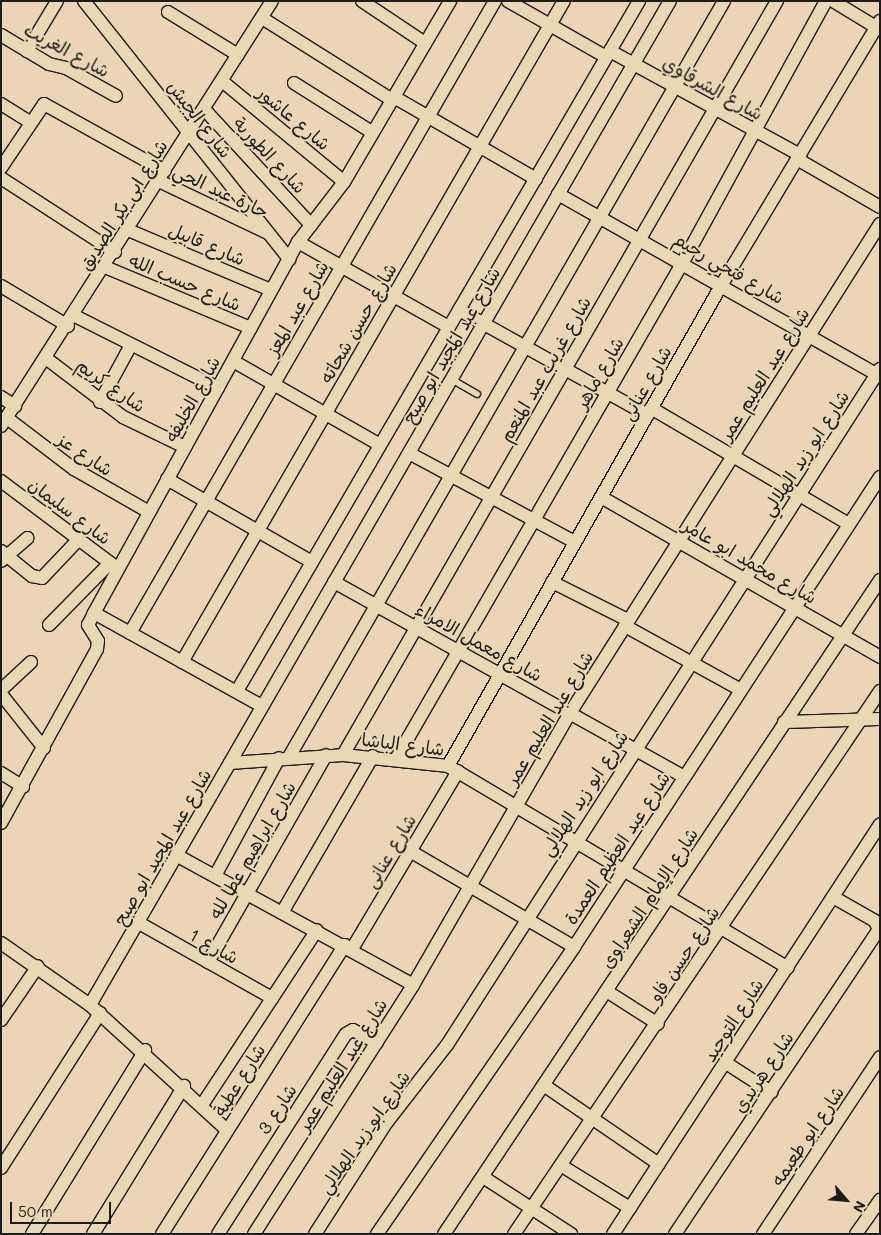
<!DOCTYPE html>
<meta charset="utf-8">
<style>
body{margin:0}
#map{position:relative;width:881px;height:1235px;overflow:hidden;background:#eed4b7;font-family:Mali,"Playpen Sans Arabic",sans-serif}
div>[style]{position:absolute}
.roads{filter:drop-shadow(1px 0 #1c1c1c) drop-shadow(-1px 0 #1c1c1c) drop-shadow(0 1px #1c1c1c) drop-shadow(0 -1px #1c1c1c)}
.lane>*{height:6px;margin:-3px;padding:0 3px;transform-origin:3px;border-radius:3px;background:#ead8b5}
.street>*{height:12px;margin:-6px;padding:0 6px;transform-origin:6px;border-radius:6px;background:#ead8b5}
span{translate:-50% -50%;white-space:nowrap;text-align:center;line-height:1.15;-webkit-text-stroke:4px #ead8b5;paint-order:stroke}
.street-label{font-size:18px;color:#1c1c1c}
.frame{position:absolute;inset:0;border:2px solid #1c1c1c;pointer-events:none}
.north{position:absolute;left:821px;top:1175px;width:50px;height:50px;-webkit-text-stroke:4px #ead8b5;paint-order:stroke;rotate:117deg;font-size:14px;font-weight:700;line-height:20px;text-align:center;color:#1c1c1c}
.north::after{content:'';display:block;margin:auto;width:18px;height:22px;background:#1c1c1c;clip-path:polygon(50% 0,100% 100%,50% 72%,0 100%)}
.scale{position:absolute;left:10px;top:1202px;width:101px;height:22px;box-sizing:border-box;border:2px solid #1c1c1c;border-top:0;padding-left:6px;font-size:15px;line-height:18px;white-space:nowrap;color:#1c1c1c;-webkit-text-stroke:4px #ead8b5;paint-order:stroke}
</style>
<div id="map">
<div class="roads">
<div class="lane">
<i style="left:451px;top:379px;width:30px;rotate:30deg"></i>
</div>
<div class="street">
<i style="left:84px;top:1px;width:330px;rotate:51.5deg"></i>
<i style="left:362px;top:1px;width:76px;rotate:33.7deg"></i>
<i style="left:508px;top:1px;width:113px;rotate:29.7deg"></i>
<i style="left:833px;top:1px;width:50px;rotate:31.2deg"></i>
<i style="left:168px;top:12px;width:82px;rotate:31.6deg"></i>
<i style="left:262px;top:18px;width:154px;rotate:32.2deg"></i>
<i style="left:1px;top:35px;width:56px;rotate:31.1deg"></i>
<i style="left:49px;top:64px;width:17px;rotate:13deg"></i>
<i style="left:66px;top:68px;width:57px;rotate:29.2deg"></i>
<i style="left:27px;top:51px;width:58px;rotate:-59deg"></i>
<i style="left:610px;top:51px;width:217px;rotate:28.7deg"></i>
<i style="left:222px;top:81px;width:158px;rotate:39.6deg"></i>
<i style="left:294px;top:83px;width:93px;rotate:32.3deg"></i>
<i style="left:394px;top:97px;width:164px;rotate:30deg"></i>
<i style="left:1px;top:104px;width:34px;rotate:32deg"></i>
<i style="left:204px;top:109px;width:158px;rotate:47.3deg"></i>
<i style="left:797px;top:159px;width:96px;rotate:30deg"></i>
<i style="left:1px;top:168px;width:77px;rotate:-56.1deg"></i>
<i style="left:44px;top:104px;width:138px;rotate:29deg"></i>
<i style="left:1px;top:178px;width:136px;rotate:33deg"></i>
<i style="left:159px;top:181px;width:119px;rotate:25.5deg"></i>
<i style="left:558px;top:194px;width:370px;rotate:29.5deg"></i>
<i style="left:128px;top:230px;width:155px;rotate:22.8deg"></i>
<i style="left:298px;top:242px;width:173px;rotate:29.4deg"></i>
<i style="left:105px;top:267px;width:158px;rotate:22.7deg"></i>
<i style="left:1px;top:286px;width:78px;rotate:30.8deg"></i>
<i style="left:459px;top:310px;width:216px;rotate:29.1deg"></i>
<i style="left:75px;top:316px;width:160px;rotate:26.7deg"></i>
<i style="left:47px;top:359px;width:96px;rotate:37.3deg"></i>
<i style="left:123px;top:417px;width:69px;rotate:25.8deg"></i>
<i style="left:233px;top:361px;width:169px;rotate:29.7deg"></i>
<i style="left:1px;top:397px;width:17px;rotate:33deg"></i>
<i style="left:100px;top:402px;width:65px;rotate:-61.5deg"></i>
<i style="left:651px;top:408px;width:229px;rotate:30.4deg"></i>
<i style="left:7px;top:418px;width:84px;rotate:37.3deg"></i>
<i style="left:74px;top:469px;width:86px;rotate:29.8deg"></i>
<i style="left:1px;top:426px;width:504px;rotate:-57.48deg"></i>
<i style="left:409px;top:453px;width:188px;rotate:28.2deg"></i>
<i style="left:167px;top:479px;width:167px;rotate:29.8deg"></i>
<i style="left:1px;top:481px;width:146px;rotate:36.9deg"></i>
<i style="left:601px;top:497px;width:322px;rotate:29.8deg"></i>
<i style="left:1px;top:551px;width:40px;rotate:39deg"></i>
<i style="left:32px;top:576px;width:10px;rotate:11deg"></i>
<i style="left:42px;top:578px;width:54px;rotate:-46.5deg"></i>
<i style="left:1px;top:561px;width:35px;rotate:-41deg"></i>
<i style="left:334px;top:582px;width:401px;rotate:29.1deg"></i>
<i style="left:552px;top:582px;width:85px;rotate:26.6deg"></i>
<i style="left:94px;top:613px;width:192px;rotate:29deg"></i>
<i style="left:49px;top:625px;width:87px;rotate:-45.5deg"></i>
<i style="left:625px;top:626px;width:132px;rotate:28.9deg"></i>
<i style="left:130px;top:633px;width:730px;rotate:-59.99deg"></i>
<i style="left:182px;top:662px;width:763px;rotate:-59.98deg"></i>
<i style="left:1px;top:690px;width:41px;rotate:-43deg"></i>
<i style="left:237px;top:691px;width:799px;rotate:-59.77deg"></i>
<i style="left:1px;top:694px;width:69px;rotate:51.5deg"></i>
<i style="left:784px;top:722px;width:96px;rotate:-1.8deg"></i>
<i style="left:343px;top:755px;width:870px;rotate:-60.08deg"></i>
<i style="left:289px;top:757px;width:872px;rotate:-60.08deg"></i>
<i style="left:396px;top:759px;width:574px;rotate:-60deg"></i>
<i style="left:683px;top:262px;width:298px;rotate:-61.3deg"></i>
<i style="left:230px;top:763px;width:113px;rotate:-4deg"></i>
<i style="left:343px;top:755px;width:106px;rotate:6deg"></i>
<i style="left:448px;top:766px;width:395px;rotate:30.7deg"></i>
<i style="left:448px;top:766px;width:554px;rotate:-60.38deg"></i>
<i style="left:722px;top:284px;width:307px;rotate:-59deg"></i>
<i style="left:1px;top:773px;width:26px;rotate:32deg"></i>
<i style="left:1px;top:823px;width:199px;rotate:-61.1deg"></i>
<i style="left:97px;top:649px;width:8px;rotate:-83deg"></i>
<i style="left:98px;top:641px;width:19px;rotate:-122deg"></i>
<i style="left:88px;top:625px;width:13px;rotate:-63deg"></i>
<i style="left:94px;top:613px;width:423px;rotate:-61.2deg"></i>
<i style="left:298px;top:242px;width:76px;rotate:-52.5deg"></i>
<i style="left:344px;top:182px;width:210px;rotate:-59.6deg"></i>
<i style="left:410px;top:851px;width:190px;rotate:30.3deg"></i>
<i style="left:176px;top:855px;width:270px;rotate:28.7deg"></i>
<i style="left:215px;top:876px;width:134px;rotate:-61.5deg"></i>
<i style="left:833px;top:897px;width:48px;rotate:29.7deg"></i>
<i style="left:875px;top:921px;width:12px;rotate:66deg"></i>
<i style="left:283px;top:911px;width:179px;rotate:-59.9deg"></i>
<i style="left:139px;top:923px;width:153px;rotate:29.4deg"></i>
<i style="left:1px;top:943px;width:108px;rotate:34.9deg"></i>
<i style="left:90px;top:1005px;width:185px;rotate:42.4deg"></i>
<i style="left:352px;top:949px;width:207px;rotate:-59.2deg"></i>
<i style="left:208px;top:962px;width:238px;rotate:-60.3deg"></i>
<i style="left:608px;top:992px;width:59px;rotate:32.6deg"></i>
<i style="left:90px;top:1005px;width:1159px;rotate:-59.99deg"></i>
<i style="left:1px;top:1020px;width:65px;rotate:-55.6deg"></i>
<i style="left:726px;top:1063px;width:54px;rotate:32.8deg"></i>
<i style="left:545px;top:1086px;width:138px;rotate:34.4deg"></i>
<i style="left:202px;top:1105px;width:209px;rotate:-56.7deg"></i>
<i style="left:562px;top:1166px;width:80px;rotate:31.7deg"></i>
<i style="left:1px;top:1168px;width:184px;rotate:-57.4deg"></i>
<i style="left:483px;top:1177px;width:105px;rotate:32.9deg"></i>
<i style="left:32px;top:1234px;width:216px;rotate:-58.4deg"></i>
<i style="left:93px;top:1234px;width:174px;rotate:-58.4deg"></i>
<i style="left:162px;top:1234px;width:342px;rotate:-57.7deg"></i>
<i style="left:218px;top:1234px;width:237px;rotate:-57.4deg"></i>
<i style="left:346px;top:1034px;width:8px;rotate:-30deg"></i>
<i style="left:353px;top:1030px;width:27px;rotate:28deg"></i>
<i style="left:254px;top:1234px;width:295px;rotate:-57.4deg"></i>
<i style="left:413px;top:985px;width:314px;rotate:-60deg"></i>
<i style="left:570px;top:713px;width:579px;rotate:-57.63deg"></i>
<i style="left:315px;top:1234px;width:133px;rotate:-57.3deg"></i>
<i style="left:387px;top:1122px;width:98px;rotate:-52.1deg"></i>
<i style="left:447px;top:1045px;width:803px;rotate:-57.36deg"></i>
<i style="left:377px;top:1234px;width:348px;rotate:-55.5deg"></i>
<i style="left:574px;top:947px;width:561px;rotate:-56.93deg"></i>
<i style="left:444px;top:1234px;width:786px;rotate:-56.31deg"></i>
<i style="left:514px;top:1234px;width:655px;rotate:-56.02deg"></i>
<i style="left:613px;top:1234px;width:489px;rotate:-56.9deg"></i>
<i style="left:675px;top:1234px;width:368px;rotate:-56.2deg"></i>
<i style="left:763px;top:1234px;width:212px;rotate:-56.5deg"></i>
<i style="left:856px;top:1234px;width:42px;rotate:-54.8deg"></i>
</div>
</div>
<div class="street-label">
<span style="left:67px;top:50px;rotate:28deg">شارع الغريب</span>
<span style="left:713px;top:88px;rotate:29deg">شارع الشرقاوي</span>
<span style="left:294px;top:118px;rotate:40deg">شارع عاشور</span>
<span style="left:200px;top:119px;rotate:52deg">شارع الجيش</span>
<span style="left:270px;top:155px;rotate:47deg">شارع الطورية</span>
<span style="left:221px;top:191px;rotate:25deg">حارة عبد الحي</span>
<span style="left:123px;top:205px;rotate:-58deg">شارع ابى بكر الصديق</span>
<span style="left:207px;top:244px;rotate:23deg">شارع قابيل</span>
<span style="left:729px;top:268px;rotate:30deg">شارع فتحي رحيم</span>
<span style="left:185px;top:282px;rotate:23deg">شارع حسب الله</span>
<span style="left:297px;top:308px;rotate:-60deg">شارع عبد المعز</span>
<span style="left:358px;top:323px;rotate:-60deg">شارع حسن شحاته</span>
<span style="left:451px;top:345px;rotate:-60deg">شارع عبد المجيد ابو صبح</span>
<span style="left:545px;top:369px;rotate:-60deg">شارع غريب عبد المنعم</span>
<span style="left:599px;top:373px;rotate:-60deg">شارع ماهر</span>
<span style="left:764px;top:374px;rotate:-58deg">شارع عبد العليم عمر</span>
<span style="left:646px;top:383px;rotate:-60deg">شارع عنانى</span>
<span style="left:111px;top:385px;rotate:35deg">شارع كريم</span>
<span style="left:192px;top:399px;rotate:-61deg">شارع الخليفه</span>
<span style="left:805px;top:453px;rotate:-57deg">شارع ابو زيد الهلالي</span>
<span style="left:85px;top:454px;rotate:34deg">شارع عز</span>
<span style="left:70px;top:511px;rotate:37deg">شارع سليمان</span>
<span style="left:750px;top:561px;rotate:30deg">شارع محمد ابو عامر</span>
<span style="left:479px;top:642px;rotate:29deg">شارع معمل الامراء</span>
<span style="left:549px;top:718px;rotate:-59deg">شارع عبد العليم عمر</span>
<span style="left:403px;top:744px;rotate:7deg">شارع الباشا</span>
<span style="left:584px;top:793px;rotate:-57deg">شارع ابو زيد الهلالي</span>
<span style="left:162px;top:847px;rotate:-60deg">شارع عبد المجيد ابو صبح</span>
<span style="left:617px;top:848px;rotate:-57deg">شارع عبد العظيم العمدة</span>
<span style="left:252px;top:850px;rotate:-60deg">شارع ابراهيم عطا لله</span>
<span style="left:390px;top:851px;rotate:-59deg">شارع عنانى</span>
<span style="left:649px;top:898px;rotate:-57deg">شارع الإمام الشعراوى</span>
<span style="left:214px;top:946px;rotate:29deg">شارع 1</span>
<span style="left:684px;top:954px;rotate:-56deg">شارع حسن فاو</span>
<span style="left:733px;top:1020px;rotate:-57deg">شارع التوحيد</span>
<span style="left:342px;top:1065px;rotate:-58deg">شارع عبد العليم عمر</span>
<span style="left:763px;top:1072px;rotate:-56deg">شارع هريدي</span>
<span style="left:239px;top:1080px;rotate:-58deg">شارع عطية</span>
<span style="left:277px;top:1109px;rotate:-57deg">شارع 3</span>
<span style="left:364px;top:1132px;rotate:-55deg">شارع ابو زيد الهلالي</span>
<span style="left:807px;top:1136px;rotate:-56deg">شارع ابو طعيمه</span>
</div>
<div class="frame"></div>
<div class="north">N</div>
<div class="scale">50 m</div>
</div>
